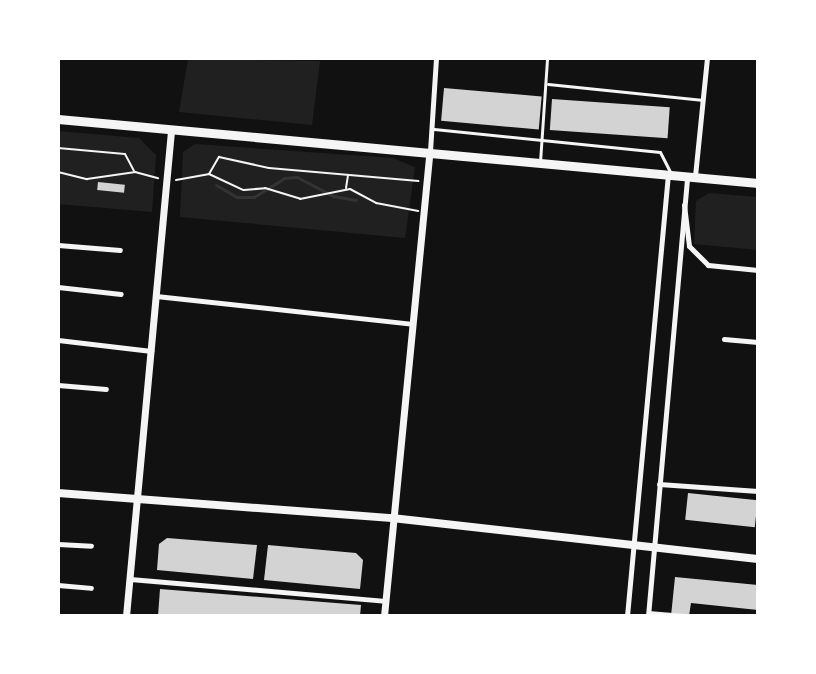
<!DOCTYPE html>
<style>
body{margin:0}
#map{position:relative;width:816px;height:674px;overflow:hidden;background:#111;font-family:Inter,sans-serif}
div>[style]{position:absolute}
.green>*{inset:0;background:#202020}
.stream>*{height:3px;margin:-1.5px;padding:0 1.5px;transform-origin:1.5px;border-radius:1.5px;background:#333}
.building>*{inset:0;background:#d3d3d3;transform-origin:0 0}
.path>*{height:2px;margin:-1px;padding:0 1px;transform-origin:1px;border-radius:1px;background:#f5f5f5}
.service>*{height:3px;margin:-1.5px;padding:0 1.5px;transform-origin:1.5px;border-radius:1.5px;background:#f5f5f5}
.minor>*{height:5px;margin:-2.5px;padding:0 2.5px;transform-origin:2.5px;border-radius:2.5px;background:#f5f5f5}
.tertiary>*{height:7px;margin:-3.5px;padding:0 3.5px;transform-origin:3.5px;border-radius:3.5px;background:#f5f5f5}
.primary>*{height:8px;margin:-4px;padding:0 4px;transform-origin:4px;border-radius:4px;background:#f5f5f5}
.trunk>*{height:9px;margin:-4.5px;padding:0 4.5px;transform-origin:4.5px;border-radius:4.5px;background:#f5f5f5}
span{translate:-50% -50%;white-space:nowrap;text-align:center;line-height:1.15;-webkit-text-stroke:8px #fff;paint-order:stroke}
.frame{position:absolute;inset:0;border:60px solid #fff;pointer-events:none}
</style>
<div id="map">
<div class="green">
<i style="clip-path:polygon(188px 59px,320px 61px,312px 125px,179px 112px)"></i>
<i style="clip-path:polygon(58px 131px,139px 138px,156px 155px,152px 212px,58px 204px)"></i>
<i style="clip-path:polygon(195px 144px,393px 158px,415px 167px,405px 238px,180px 217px,183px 152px)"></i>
<i style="clip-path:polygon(709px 193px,758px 197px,758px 250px,694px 244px,696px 201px)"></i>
</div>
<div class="stream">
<i style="left:216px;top:185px;width:24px;rotate:30deg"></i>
<i style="left:237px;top:197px;width:17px"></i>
<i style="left:254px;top:197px;width:36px;rotate:-32deg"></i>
<i style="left:284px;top:178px;width:13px;rotate:-4deg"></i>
<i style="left:297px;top:177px;width:41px;rotate:27.8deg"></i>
<i style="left:333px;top:196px;width:23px;rotate:10deg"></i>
</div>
<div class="building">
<i style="left:444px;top:88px;width:98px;height:33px;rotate:5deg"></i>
<i style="left:552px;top:99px;width:118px;height:31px;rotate:4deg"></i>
<i style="left:98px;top:182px;width:27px;height:8px;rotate:6deg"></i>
<i style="left:688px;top:493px;width:70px;height:27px;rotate:6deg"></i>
<i style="clip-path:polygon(167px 538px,257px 545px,253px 579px,157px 570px,159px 544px)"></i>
<i style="clip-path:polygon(268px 545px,356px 553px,363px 560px,360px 589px,264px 580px)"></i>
<i style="clip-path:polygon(675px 577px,758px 585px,758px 610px,691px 603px,689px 616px,671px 616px)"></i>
<i style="clip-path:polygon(160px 589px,361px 605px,360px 616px,158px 616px)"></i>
</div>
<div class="path">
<i style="left:58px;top:148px;width:67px;rotate:5.1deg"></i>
<i style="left:125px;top:154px;width:19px;rotate:62deg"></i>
<i style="left:58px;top:172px;width:30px;rotate:14deg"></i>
<i style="left:87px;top:179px;width:49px;rotate:-8.3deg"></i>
<i style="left:135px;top:172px;width:24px;rotate:15deg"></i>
<i style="left:209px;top:174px;width:20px;rotate:-60deg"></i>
<i style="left:219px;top:157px;width:51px;rotate:12.4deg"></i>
<i style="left:269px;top:168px;width:150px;rotate:5deg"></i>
<i style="left:176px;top:180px;width:34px;rotate:-10deg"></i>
<i style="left:209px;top:174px;width:38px;rotate:25deg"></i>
<i style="left:244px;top:190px;width:21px;rotate:-5deg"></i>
<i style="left:265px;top:188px;width:37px;rotate:17deg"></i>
<i style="left:300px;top:199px;width:51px;rotate:-11.3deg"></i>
<i style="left:350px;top:189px;width:30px;rotate:28deg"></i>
<i style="left:376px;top:203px;width:43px;rotate:10.8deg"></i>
<i style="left:346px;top:188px;width:13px;rotate:-81deg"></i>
</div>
<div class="service">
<i style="left:548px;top:84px;width:156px;rotate:5.9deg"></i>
<i style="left:434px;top:129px;width:227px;rotate:5.8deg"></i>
<i style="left:660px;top:152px;width:25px;rotate:63deg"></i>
<i style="left:540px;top:162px;width:104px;rotate:-86.1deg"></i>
<i style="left:648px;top:612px;width:49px;rotate:4.7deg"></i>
</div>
<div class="minor">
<i style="left:430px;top:151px;width:93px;rotate:-86.3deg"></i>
<i style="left:695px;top:176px;width:119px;rotate:-84.2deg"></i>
<i style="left:684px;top:205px;width:41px;rotate:83deg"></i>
<i style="left:689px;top:246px;width:27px;rotate:45deg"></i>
<i style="left:708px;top:265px;width:50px;rotate:5.7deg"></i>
<i style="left:58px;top:245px;width:62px;rotate:4.6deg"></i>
<i style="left:58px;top:287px;width:63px;rotate:6.3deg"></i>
<i style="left:156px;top:296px;width:258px;rotate:6.2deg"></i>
<i style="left:724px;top:339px;width:34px;rotate:5deg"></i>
<i style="left:58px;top:340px;width:94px;rotate:6.7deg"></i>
<i style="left:58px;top:385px;width:48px;rotate:4.8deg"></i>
<i style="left:659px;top:484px;width:99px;rotate:4deg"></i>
<i style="left:58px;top:544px;width:33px;rotate:3deg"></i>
<i style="left:130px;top:579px;width:256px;rotate:4.9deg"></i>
<i style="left:58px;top:585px;width:33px;rotate:5deg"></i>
<i style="left:627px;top:616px;width:443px;rotate:-84.7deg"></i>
<i style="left:648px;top:616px;width:442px;rotate:-84.9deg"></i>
</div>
<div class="tertiary">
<i style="left:126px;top:616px;width:488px;rotate:-84.7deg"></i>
<i style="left:384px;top:616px;width:467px;rotate:-84.4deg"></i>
</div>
<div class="primary">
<i style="left:58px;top:493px;width:335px;rotate:4.3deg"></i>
<i style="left:392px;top:518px;width:368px;rotate:6.4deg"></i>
</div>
<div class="trunk">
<i style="left:58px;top:119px;width:703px;rotate:5.22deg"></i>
</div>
<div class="frame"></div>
</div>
